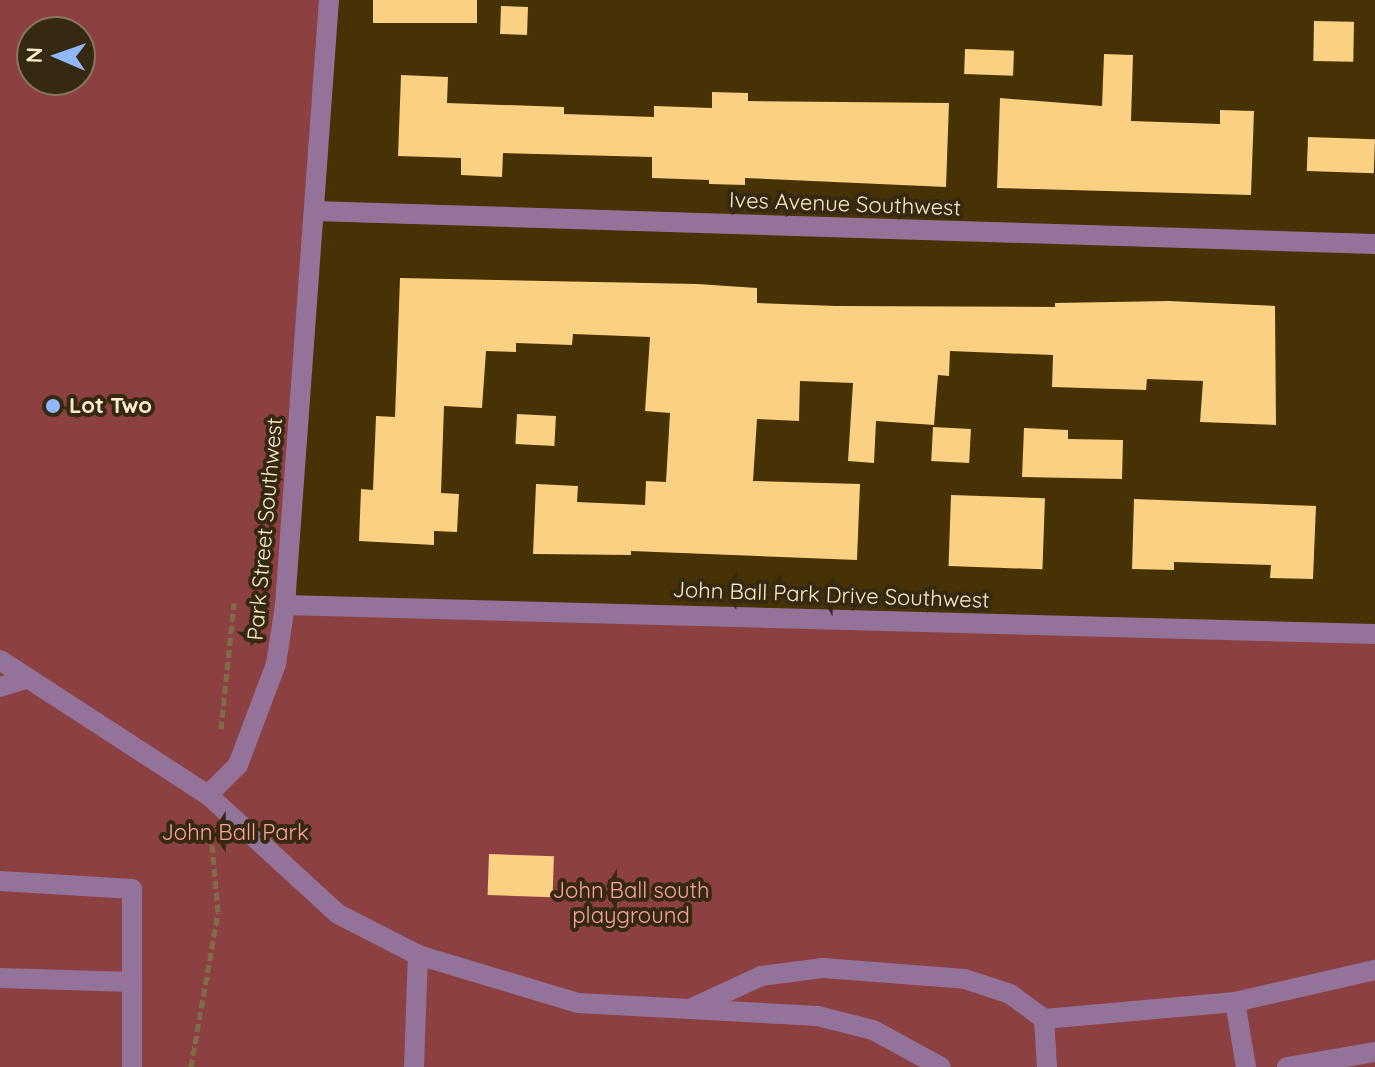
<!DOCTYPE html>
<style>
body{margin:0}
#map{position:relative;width:1375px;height:1067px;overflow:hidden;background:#463205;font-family:Quicksand,sans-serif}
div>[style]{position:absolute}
.green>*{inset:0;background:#8d4041}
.building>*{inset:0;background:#fad082;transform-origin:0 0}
.path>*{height:5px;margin-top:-2.5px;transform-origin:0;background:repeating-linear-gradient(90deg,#806d45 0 8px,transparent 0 12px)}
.minor>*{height:20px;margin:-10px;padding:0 10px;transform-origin:10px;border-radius:10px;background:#94739a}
.dots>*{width:22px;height:22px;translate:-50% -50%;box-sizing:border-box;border:4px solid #362911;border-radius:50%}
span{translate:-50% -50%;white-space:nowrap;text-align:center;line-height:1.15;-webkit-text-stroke:8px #362911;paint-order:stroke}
.street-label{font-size:22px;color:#fdecce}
.poi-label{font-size:22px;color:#fdecce;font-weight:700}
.left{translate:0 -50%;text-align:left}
.park-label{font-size:22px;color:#fea29f}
.north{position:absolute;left:16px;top:16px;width:80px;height:80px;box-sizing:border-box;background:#362911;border:2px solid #86775d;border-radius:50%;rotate:272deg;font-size:22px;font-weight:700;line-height:32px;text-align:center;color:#fdecce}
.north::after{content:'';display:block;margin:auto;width:28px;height:36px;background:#91b8fd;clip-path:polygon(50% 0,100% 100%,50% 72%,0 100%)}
</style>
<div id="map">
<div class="green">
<i style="clip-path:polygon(evenodd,0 0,330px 0,285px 604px,1375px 634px,1375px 1067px,0 1067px,0 0,32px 32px,80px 32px,80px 80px,32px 80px,32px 32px)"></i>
</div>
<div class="building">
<i style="left:373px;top:0;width:104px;height:23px"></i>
<i style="left:501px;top:6px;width:27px;height:28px;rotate:2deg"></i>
<i style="left:1314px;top:21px;width:40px;height:40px;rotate:1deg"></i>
<i style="left:965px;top:49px;width:49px;height:25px;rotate:2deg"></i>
<i style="clip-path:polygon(1104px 54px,1133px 55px,1131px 121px,1220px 124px,1220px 110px,1254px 111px,1251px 195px,997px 188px,1000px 98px,1102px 106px)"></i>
<i style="clip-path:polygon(401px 75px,448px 77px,447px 103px,564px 107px,564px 114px,654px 117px,654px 106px,712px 108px,712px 92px,748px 93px,748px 101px,949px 103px,946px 187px,745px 178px,745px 185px,709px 184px,709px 180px,652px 178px,652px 157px,503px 153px,502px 177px,461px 175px,461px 158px,398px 156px)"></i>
<i style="left:1308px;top:137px;width:67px;height:34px;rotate:2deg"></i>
<i style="clip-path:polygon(400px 278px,697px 284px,757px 288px,757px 303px,836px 306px,1055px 307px,1055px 303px,1169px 301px,1275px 306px,1276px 425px,1200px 422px,1203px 381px,1147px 379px,1146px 390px,1052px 387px,1053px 355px,950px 351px,949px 376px,938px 375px,934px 425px,876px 421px,874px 463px,848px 461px,853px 383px,800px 381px,799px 421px,757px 419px,753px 481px,860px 484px,857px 560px,631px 551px,631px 555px,533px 554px,536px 484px,578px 486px,577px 502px,645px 505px,646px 481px,666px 482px,670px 413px,645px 411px,650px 337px,573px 334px,572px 345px,516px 343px,516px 352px,486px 351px,482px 408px,444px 406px,441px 493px,459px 494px,457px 532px,434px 531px,434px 545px,359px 541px,361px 489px,373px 490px,376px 416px,395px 417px)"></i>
<i style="left:517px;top:414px;width:39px;height:30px;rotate:3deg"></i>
<i style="left:933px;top:427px;width:38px;height:34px;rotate:3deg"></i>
<i style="clip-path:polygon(1024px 428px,1068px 430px,1068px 439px,1123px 440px,1122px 479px,1022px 477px)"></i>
<i style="left:951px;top:495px;width:94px;height:71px;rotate:2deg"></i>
<i style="clip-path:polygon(1134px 499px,1316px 506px,1313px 579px,1270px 578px,1271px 565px,1174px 562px,1174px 570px,1132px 569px)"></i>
<i style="left:489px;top:854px;width:65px;height:41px;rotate:2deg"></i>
</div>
<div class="path">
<i style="left:221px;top:729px;width:127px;rotate:-84.1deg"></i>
<i style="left:191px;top:1067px;width:157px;rotate:-80.1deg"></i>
<i style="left:218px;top:912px;width:78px;rotate:-95.1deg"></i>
</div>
<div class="minor">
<i style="left:314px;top:211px;width:1062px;rotate:1.78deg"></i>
<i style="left:285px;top:605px;width:1090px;rotate:1.52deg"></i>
<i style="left:0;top:660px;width:248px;rotate:33deg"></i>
<i style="left:208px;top:795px;width:42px;rotate:-45deg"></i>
<i style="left:238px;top:765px;width:108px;rotate:-69.4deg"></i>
<i style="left:276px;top:664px;width:60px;rotate:-81.3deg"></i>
<i style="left:285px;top:605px;width:607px;rotate:-85.84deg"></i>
<i style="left:0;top:687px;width:30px;rotate:-17deg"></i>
<i style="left:208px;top:795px;width:176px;rotate:42.5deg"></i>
<i style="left:338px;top:914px;width:90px;rotate:27.1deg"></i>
<i style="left:418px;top:955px;width:167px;rotate:16.7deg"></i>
<i style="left:578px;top:1003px;width:240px;rotate:3.1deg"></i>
<i style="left:818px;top:1016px;width:57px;rotate:14.3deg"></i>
<i style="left:873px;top:1030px;width:77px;rotate:28.6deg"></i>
<i style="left:0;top:881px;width:132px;rotate:3.5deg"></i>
<i style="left:132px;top:889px;width:178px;rotate:90deg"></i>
<i style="left:0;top:978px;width:132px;rotate:1.7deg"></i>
<i style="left:1235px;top:1002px;width:66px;rotate:80.4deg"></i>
<i style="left:694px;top:1007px;width:74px;rotate:-24.8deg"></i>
<i style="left:761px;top:976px;width:63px;rotate:-7.4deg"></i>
<i style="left:823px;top:968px;width:142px;rotate:4.4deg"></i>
<i style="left:965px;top:979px;width:47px;rotate:18.4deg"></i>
<i style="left:1010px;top:994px;width:42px;rotate:36.3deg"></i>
<i style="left:1044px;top:1019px;width:192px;rotate:-5.1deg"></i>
<i style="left:1235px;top:1002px;width:144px;rotate:-12.9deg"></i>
<i style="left:1044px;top:1019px;width:48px;rotate:86.4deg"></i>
<i style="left:414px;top:1067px;width:112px;rotate:-88deg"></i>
<i style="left:1287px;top:1067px;width:89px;rotate:-9.7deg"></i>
</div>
<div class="dots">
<i style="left:53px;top:406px;background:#91b8fd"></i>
</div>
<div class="street-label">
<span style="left:845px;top:204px;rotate:2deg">Ives Avenue Southwest</span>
<span style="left:265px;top:529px;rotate:-85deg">Park Street Southwest</span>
<span style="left:831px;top:595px;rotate:2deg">John Ball Park Drive Southwest</span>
</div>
<div class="poi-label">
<span class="left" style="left:69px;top:406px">Lot Two</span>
</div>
<div class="park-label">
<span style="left:235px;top:833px">John Ball Park</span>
<span style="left:631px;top:903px">John Ball south<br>playground</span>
</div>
<div class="north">N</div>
</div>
